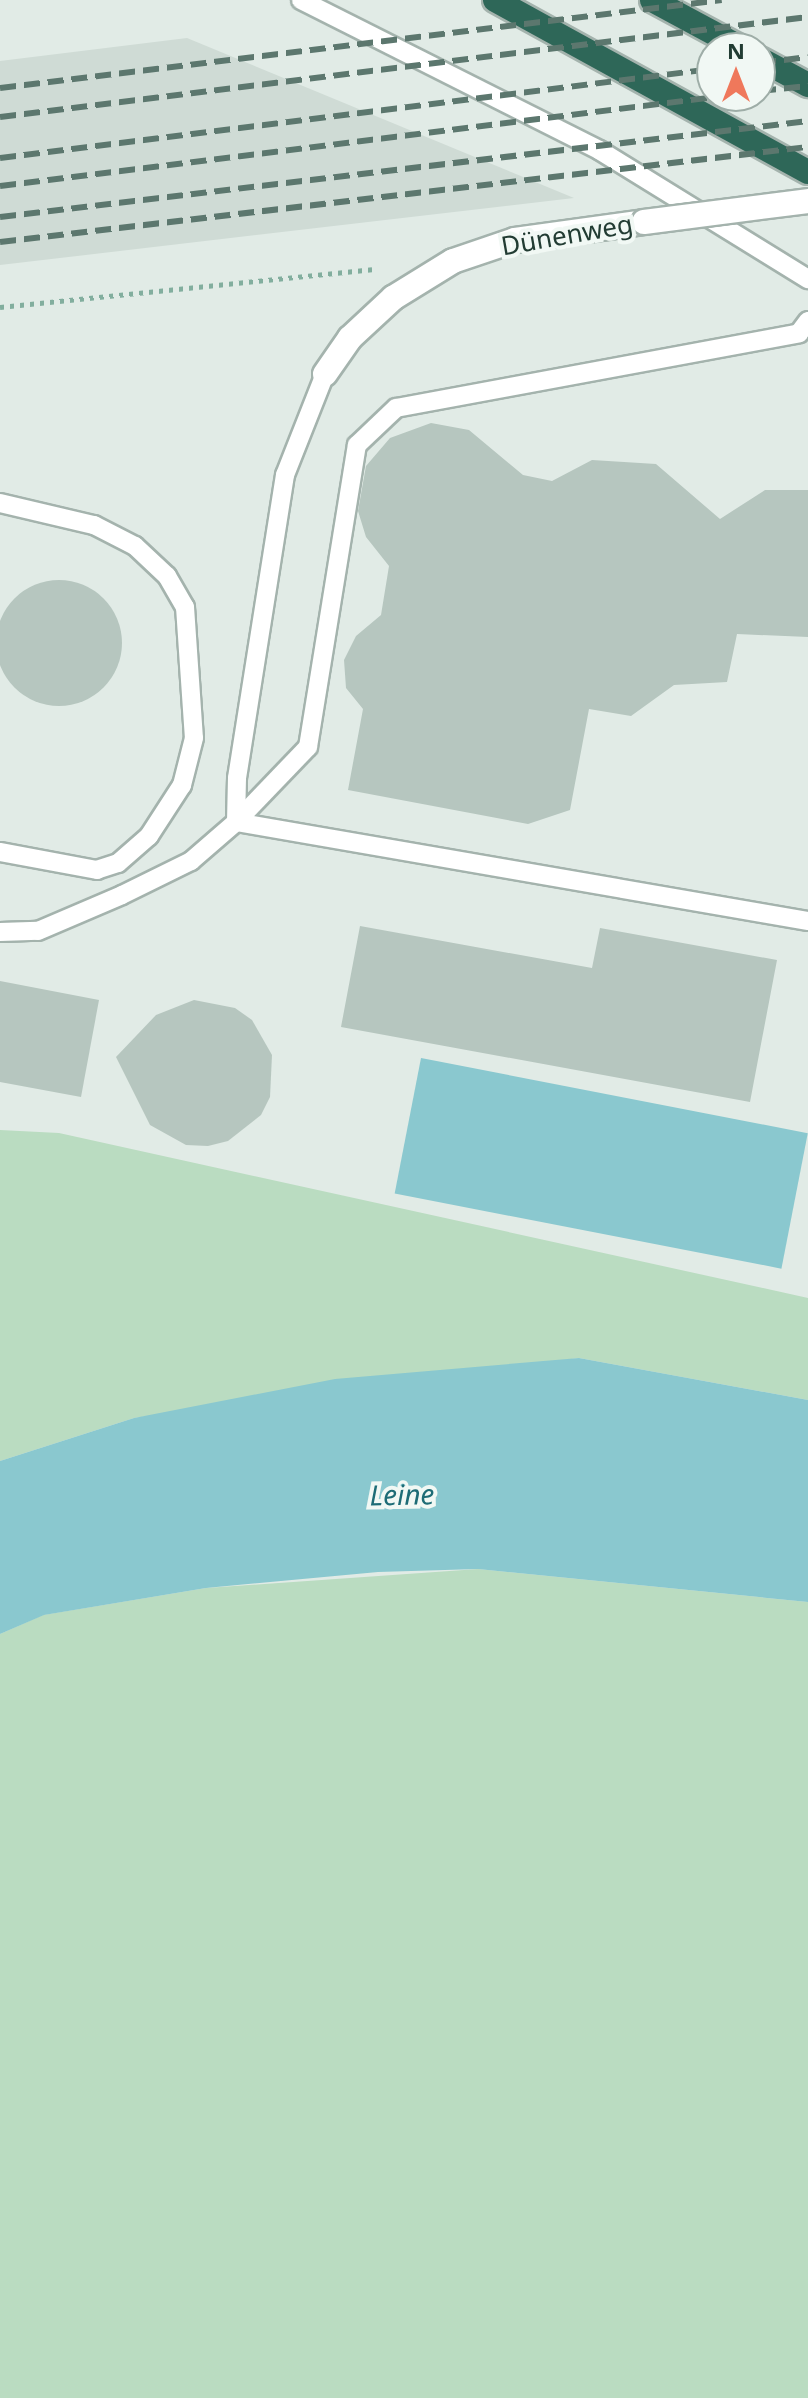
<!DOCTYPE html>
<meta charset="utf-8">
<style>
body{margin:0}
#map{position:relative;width:808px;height:2398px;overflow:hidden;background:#e1ebe6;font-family:"Noto Sans",sans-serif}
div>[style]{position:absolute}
.built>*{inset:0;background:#cfdbd5}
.green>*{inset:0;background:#badcc1}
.water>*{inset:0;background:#8ac8cf;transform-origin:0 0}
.building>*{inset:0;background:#b6c6bf}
.round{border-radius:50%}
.path>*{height:5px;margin-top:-2.5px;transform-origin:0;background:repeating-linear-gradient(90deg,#82ae9e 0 4px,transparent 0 10px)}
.roads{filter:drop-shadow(2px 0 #a4b3ad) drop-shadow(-2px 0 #a4b3ad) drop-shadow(0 2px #a4b3ad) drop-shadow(0 -2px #a4b3ad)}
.lane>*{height:18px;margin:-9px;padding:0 9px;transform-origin:9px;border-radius:9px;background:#fff}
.street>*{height:24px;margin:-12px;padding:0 12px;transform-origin:12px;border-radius:12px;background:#fff}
.highway>*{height:24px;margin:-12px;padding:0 12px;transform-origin:12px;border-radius:12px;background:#2e6758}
.rail>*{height:6px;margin-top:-3px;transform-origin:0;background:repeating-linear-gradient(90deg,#5c776e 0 16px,transparent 0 24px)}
.bridges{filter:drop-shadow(2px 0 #a4b3ad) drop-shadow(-2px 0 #a4b3ad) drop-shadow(0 2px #a4b3ad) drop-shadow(0 -2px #a4b3ad)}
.street-bridge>*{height:24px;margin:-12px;padding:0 12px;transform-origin:12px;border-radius:12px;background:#fff}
span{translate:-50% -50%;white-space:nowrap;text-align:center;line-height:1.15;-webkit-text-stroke:8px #f1f8f4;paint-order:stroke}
.street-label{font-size:26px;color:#223c33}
.water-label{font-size:28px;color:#1d6c76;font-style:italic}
.north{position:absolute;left:696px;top:32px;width:80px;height:80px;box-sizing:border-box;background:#f1f8f4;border:2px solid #9eada7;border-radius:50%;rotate:0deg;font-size:22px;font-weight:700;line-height:32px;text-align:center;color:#223c33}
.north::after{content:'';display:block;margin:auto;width:28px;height:36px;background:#ef785b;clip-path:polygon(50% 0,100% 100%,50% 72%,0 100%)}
</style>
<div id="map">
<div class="built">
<i style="clip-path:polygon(187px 38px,574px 198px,0 265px,0 61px)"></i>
</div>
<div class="green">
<i style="clip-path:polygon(0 1130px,59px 1133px,808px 1298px,808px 1400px,579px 1358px,134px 1418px,0 1461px)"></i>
<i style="clip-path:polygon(478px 1569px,808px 1602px,808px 2398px,0 2398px,0 1634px,43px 1615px,206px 1588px)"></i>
</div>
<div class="water">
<i style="left:421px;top:1058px;width:394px;height:138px;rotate:11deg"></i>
<i style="clip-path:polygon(579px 1358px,808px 1400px,808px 1602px,478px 1569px,378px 1572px,206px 1588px,44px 1615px,0 1634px,0 1461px,134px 1418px,335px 1379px)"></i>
</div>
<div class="building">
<i style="clip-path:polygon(431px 423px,469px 430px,523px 475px,552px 481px,592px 460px,656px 464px,720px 519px,765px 490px,808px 490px,808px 637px,737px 634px,727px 682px,674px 685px,631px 716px,589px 709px,570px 810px,528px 824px,348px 790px,363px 709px,346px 688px,344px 660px,356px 636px,381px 615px,389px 566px,366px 537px,358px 511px,366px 466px,390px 438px)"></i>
<i class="round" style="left:-4px;top:580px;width:126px;height:126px"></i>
<i style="clip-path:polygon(360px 926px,592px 968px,600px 928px,777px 960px,750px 1102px,341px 1027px)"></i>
<i style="clip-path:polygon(0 981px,99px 1000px,81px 1097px,0 1082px)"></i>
<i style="clip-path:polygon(194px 1000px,235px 1008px,252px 1020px,272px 1055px,270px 1097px,261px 1115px,228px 1141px,208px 1146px,186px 1145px,150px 1125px,116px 1057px,156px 1015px)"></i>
</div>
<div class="path">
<i style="left:0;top:307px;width:374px;rotate:-5.8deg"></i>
</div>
<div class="roads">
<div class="lane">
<i style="left:301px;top:0;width:334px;rotate:26.7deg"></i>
<i style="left:599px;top:150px;width:246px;rotate:31.7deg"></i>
<i style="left:0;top:503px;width:97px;rotate:13.2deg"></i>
<i style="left:94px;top:525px;width:46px;rotate:27.1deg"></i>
<i style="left:135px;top:546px;width:44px;rotate:43.2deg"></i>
<i style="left:167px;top:576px;width:36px;rotate:60deg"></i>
<i style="left:185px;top:607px;width:131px;rotate:86.1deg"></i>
<i style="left:194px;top:738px;width:49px;rotate:104.3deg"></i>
<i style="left:182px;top:785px;width:61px;rotate:122.9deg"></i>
<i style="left:149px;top:836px;width:41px;rotate:138.9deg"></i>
<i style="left:118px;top:863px;width:22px;rotate:162deg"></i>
<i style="left:97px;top:870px;width:99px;rotate:-169.5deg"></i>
<i style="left:236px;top:822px;width:104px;rotate:-46.2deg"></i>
<i style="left:308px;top:747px;width:306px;rotate:-80.8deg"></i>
<i style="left:357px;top:445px;width:54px;rotate:-43.5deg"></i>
<i style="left:396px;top:408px;width:410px;rotate:-10.5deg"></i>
<i style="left:799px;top:333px;width:15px;rotate:-53deg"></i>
<i style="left:236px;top:822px;width:581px;rotate:9.82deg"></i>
<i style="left:0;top:932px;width:38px;rotate:-2deg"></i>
<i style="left:38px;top:931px;width:91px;rotate:-23.2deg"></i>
<i style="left:122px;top:895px;width:77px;rotate:-26.2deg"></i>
<i style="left:191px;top:861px;width:60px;rotate:-40.9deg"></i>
<i style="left:236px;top:822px;width:44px;rotate:-88.7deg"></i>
<i style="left:237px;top:778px;width:307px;rotate:-81deg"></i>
<i style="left:285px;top:475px;width:109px;rotate:-68.4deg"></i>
</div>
<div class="street">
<i style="left:325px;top:374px;width:44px;rotate:-55.2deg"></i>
<i style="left:350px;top:338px;width:59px;rotate:-42.9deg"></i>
<i style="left:393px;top:298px;width:70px;rotate:-31.7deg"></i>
<i style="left:453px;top:261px;width:65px;rotate:-18.7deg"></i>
<i style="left:515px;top:240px;width:130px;rotate:-7.9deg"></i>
</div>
<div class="highway">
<i style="left:495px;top:0;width:357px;rotate:28.8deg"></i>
<i style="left:652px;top:0;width:101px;rotate:28.3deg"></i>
<i style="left:760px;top:59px;width:55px;rotate:28.4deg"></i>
</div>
</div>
<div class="rail">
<i style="left:760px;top:63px;width:48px;rotate:-7.1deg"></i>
<i style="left:0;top:88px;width:727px;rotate:-6.95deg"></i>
<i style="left:760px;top:91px;width:48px;rotate:-5.9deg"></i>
<i style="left:0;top:117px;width:814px;rotate:-7.06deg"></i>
<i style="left:0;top:158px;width:718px;rotate:-7.13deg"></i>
<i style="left:0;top:186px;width:730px;rotate:-7.09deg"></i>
<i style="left:0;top:217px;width:814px;rotate:-6.78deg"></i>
<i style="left:0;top:242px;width:814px;rotate:-6.71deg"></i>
</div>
<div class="bridges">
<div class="street-bridge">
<i style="left:644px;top:222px;width:165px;rotate:-7.3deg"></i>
</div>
</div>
<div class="street-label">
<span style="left:567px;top:235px;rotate:-10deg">Dünenweg</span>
</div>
<div class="water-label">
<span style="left:402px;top:1494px;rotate:-1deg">Leine</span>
</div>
<div class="north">N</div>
</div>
